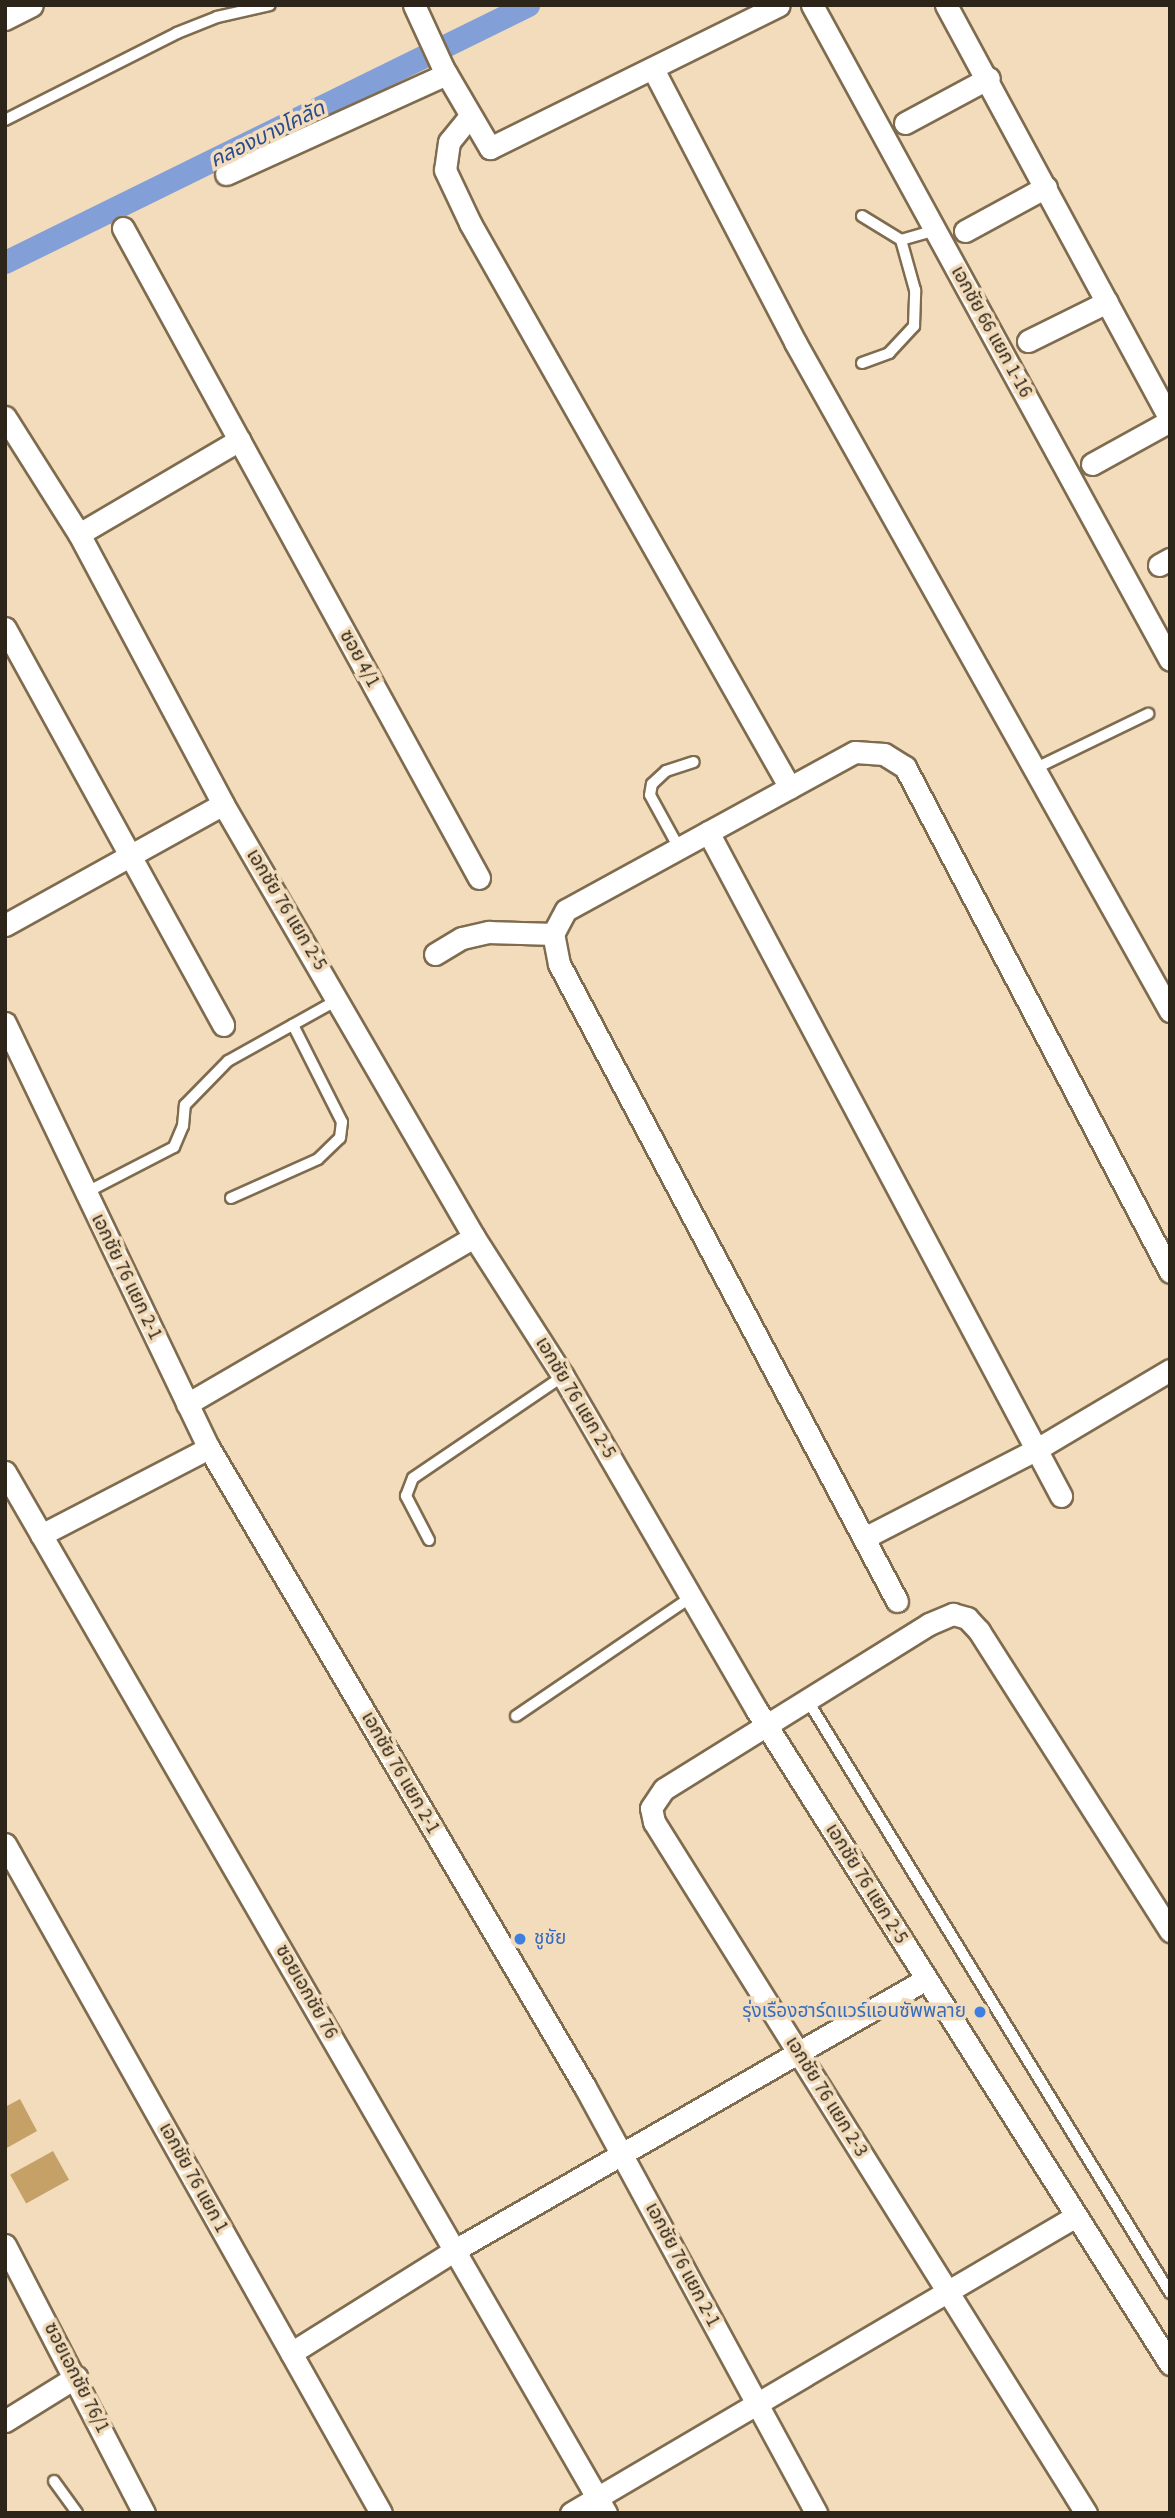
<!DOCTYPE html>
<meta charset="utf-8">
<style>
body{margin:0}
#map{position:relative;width:1175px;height:2518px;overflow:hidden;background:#f2dcbb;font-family:"Source Sans 3","Noto Sans Thai",sans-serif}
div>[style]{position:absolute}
.canal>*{height:23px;margin:-11.5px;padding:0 11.5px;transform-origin:11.5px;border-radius:11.5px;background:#82a0d7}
.building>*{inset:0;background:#c6a167;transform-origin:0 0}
.roads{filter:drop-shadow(2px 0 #7f6b4e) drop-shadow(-2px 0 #7f6b4e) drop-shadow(0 2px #7f6b4e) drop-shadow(0 -2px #7f6b4e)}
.service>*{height:10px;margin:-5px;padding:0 5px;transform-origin:5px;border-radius:5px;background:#fff}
.minor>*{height:21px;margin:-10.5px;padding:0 10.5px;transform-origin:10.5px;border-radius:10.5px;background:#fff}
.dots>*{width:19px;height:19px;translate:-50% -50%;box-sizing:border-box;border:4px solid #f2dcbb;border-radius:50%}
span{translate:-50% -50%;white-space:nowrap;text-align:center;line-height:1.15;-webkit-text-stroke:7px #f2dcbb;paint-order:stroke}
.street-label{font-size:19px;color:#2d2519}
.shop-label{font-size:19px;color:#366cbe}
.left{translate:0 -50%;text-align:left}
.right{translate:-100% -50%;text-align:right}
.water-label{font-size:21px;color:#284b8e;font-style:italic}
.frame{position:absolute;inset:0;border:7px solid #2d2519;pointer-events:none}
</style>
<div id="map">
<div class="canal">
<i style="left:5px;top:262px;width:583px;rotate:-26.17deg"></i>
</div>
<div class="building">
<i style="clip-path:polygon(20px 2099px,37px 2131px,5px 2149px,5px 2107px)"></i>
<i style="left:53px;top:2151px;width:33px;height:49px;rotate:61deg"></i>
</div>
<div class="roads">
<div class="service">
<i style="left:5px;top:120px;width:193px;rotate:-26.8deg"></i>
<i style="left:177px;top:33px;width:43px;rotate:-21.8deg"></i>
<i style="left:217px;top:17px;width:54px;rotate:-12.8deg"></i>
<i style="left:862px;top:216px;width:46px;rotate:31.6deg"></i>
<i style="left:901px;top:240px;width:35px;rotate:-16deg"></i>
<i style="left:862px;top:363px;width:29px;rotate:-20deg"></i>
<i style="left:889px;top:353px;width:37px;rotate:-47deg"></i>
<i style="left:914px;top:326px;width:36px;rotate:-88deg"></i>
<i style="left:915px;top:290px;width:52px;rotate:-105.6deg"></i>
<i style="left:1034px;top:769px;width:127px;rotate:-25.8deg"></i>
<i style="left:679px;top:848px;width:60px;rotate:-118.7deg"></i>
<i style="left:650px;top:795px;width:11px;rotate:-80deg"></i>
<i style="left:652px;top:784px;width:19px;rotate:-43deg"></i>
<i style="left:666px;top:771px;width:29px;rotate:-18deg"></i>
<i style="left:85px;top:1193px;width:100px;rotate:-27.3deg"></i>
<i style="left:174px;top:1147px;width:23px;rotate:-67deg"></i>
<i style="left:183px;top:1126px;width:21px;rotate:-85deg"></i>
<i style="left:185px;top:1105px;width:62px;rotate:-45.7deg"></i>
<i style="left:228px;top:1061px;width:127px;rotate:-29.2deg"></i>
<i style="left:231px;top:1198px;width:95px;rotate:-24.1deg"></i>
<i style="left:318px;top:1159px;width:30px;rotate:-44deg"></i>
<i style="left:340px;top:1138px;width:16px;rotate:-83deg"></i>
<i style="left:342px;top:1122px;width:109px;rotate:-116.8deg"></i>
<i style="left:429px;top:1540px;width:50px;rotate:-117.6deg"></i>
<i style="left:406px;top:1496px;width:19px;rotate:-69deg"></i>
<i style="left:413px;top:1478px;width:181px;rotate:-34.2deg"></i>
<i style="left:808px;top:1701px;width:694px;rotate:58.55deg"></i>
<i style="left:516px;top:1716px;width:212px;rotate:-34.2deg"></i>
<i style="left:54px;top:2481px;width:39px;rotate:54deg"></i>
</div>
<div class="minor">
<i style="left:414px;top:5px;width:69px;rotate:65.3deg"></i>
<i style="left:443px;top:68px;width:93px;rotate:59.6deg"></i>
<i style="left:490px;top:148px;width:322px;rotate:-26.3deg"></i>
<i style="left:812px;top:5px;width:746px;rotate:61.34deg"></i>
<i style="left:946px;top:5px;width:471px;rotate:61.6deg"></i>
<i style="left:5px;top:19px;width:30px;rotate:-27deg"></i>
<i style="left:653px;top:69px;width:308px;rotate:62.5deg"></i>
<i style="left:795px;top:342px;width:767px;rotate:60.73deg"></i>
<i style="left:470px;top:116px;width:33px;rotate:129deg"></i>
<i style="left:449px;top:142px;width:28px;rotate:98deg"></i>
<i style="left:445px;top:170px;width:59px;rotate:64.7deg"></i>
<i style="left:470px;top:223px;width:649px;rotate:60.47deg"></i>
<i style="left:905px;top:123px;width:95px;rotate:-28.2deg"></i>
<i style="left:226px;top:174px;width:242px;rotate:-24.4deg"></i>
<i style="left:123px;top:228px;width:741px;rotate:61.29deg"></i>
<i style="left:965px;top:231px;width:92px;rotate:-28.5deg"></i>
<i style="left:1028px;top:341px;width:88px;rotate:-26.3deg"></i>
<i style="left:5px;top:417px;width:138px;rotate:57.7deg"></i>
<i style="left:79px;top:534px;width:306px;rotate:61.9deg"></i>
<i style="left:223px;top:804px;width:500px;rotate:59.9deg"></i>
<i style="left:474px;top:1237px;width:165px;rotate:57.4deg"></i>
<i style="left:563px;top:1376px;width:385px;rotate:59.9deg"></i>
<i style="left:756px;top:1709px;width:775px;rotate:57.7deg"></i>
<i style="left:1092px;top:464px;width:89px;rotate:-28.9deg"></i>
<i style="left:79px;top:534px;width:186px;rotate:-30.4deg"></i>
<i style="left:1159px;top:565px;width:13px;rotate:-29deg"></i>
<i style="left:5px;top:628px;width:453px;rotate:61.2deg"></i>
<i style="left:708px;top:832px;width:752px;rotate:62deg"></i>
<i style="left:5px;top:925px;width:249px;rotate:-29deg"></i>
<i style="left:435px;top:954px;width:31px;rotate:-31deg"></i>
<i style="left:462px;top:938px;width:28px;rotate:-13deg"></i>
<i style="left:489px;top:932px;width:64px;rotate:1.8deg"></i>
<i style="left:5px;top:1023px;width:471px;rotate:64.4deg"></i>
<i style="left:209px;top:1448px;width:741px;rotate:59.53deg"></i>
<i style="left:585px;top:2087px;width:485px;rotate:61.5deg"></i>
<i style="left:187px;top:1404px;width:332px;rotate:-30.2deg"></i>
<i style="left:5px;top:1472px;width:1202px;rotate:60deg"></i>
<i style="left:41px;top:1535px;width:189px;rotate:-27.4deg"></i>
<i style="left:864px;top:1538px;width:195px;rotate:-27.2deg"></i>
<i style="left:1037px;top:1449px;width:155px;rotate:-30.7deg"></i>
<i style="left:897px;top:1601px;width:721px;rotate:-117.95deg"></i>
<i style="left:559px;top:964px;width:31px;rotate:-101deg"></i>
<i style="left:553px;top:934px;width:27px;rotate:-62deg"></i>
<i style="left:566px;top:910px;width:329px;rotate:-28.7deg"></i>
<i style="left:855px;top:752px;width:29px;rotate:4deg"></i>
<i style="left:884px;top:754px;width:25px;rotate:32deg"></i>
<i style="left:905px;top:767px;width:570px;rotate:62.31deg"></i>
<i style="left:5px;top:1844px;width:767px;rotate:60.66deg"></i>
<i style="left:5px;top:2245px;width:302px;rotate:62.6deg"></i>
<i style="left:291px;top:2353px;width:194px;rotate:-32.1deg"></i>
<i style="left:455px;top:2250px;width:543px;rotate:-29.91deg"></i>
<i style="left:5px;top:2421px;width:84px;rotate:-31.8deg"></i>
<i style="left:571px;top:2513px;width:586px;rotate:-30.46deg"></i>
<i style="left:1086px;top:2513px;width:815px;rotate:-122.01deg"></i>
<i style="left:654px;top:1822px;width:14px;rotate:-102deg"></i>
<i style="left:651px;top:1808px;width:23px;rotate:-56deg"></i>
<i style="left:664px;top:1789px;width:312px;rotate:-31.9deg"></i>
<i style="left:929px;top:1624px;width:26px;rotate:-23deg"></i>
<i style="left:953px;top:1614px;width:15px;rotate:16deg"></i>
<i style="left:967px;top:1618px;width:18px;rotate:47deg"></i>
<i style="left:979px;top:1631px;width:356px;rotate:57.5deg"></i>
</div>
</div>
<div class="dots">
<i style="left:520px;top:1939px;background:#3f7fe0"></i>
<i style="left:980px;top:2012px;background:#3f7fe0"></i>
</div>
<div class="street-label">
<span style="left:991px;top:332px;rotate:61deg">เอกชัย 66 แยก 1-16</span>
<span style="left:359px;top:659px;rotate:61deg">ซอย 4/1</span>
<span style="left:286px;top:910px;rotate:59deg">เอกชัย 76 แยก 2-5</span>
<span style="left:126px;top:1277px;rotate:64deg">เอกชัย 76 แยก 2-1</span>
<span style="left:575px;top:1398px;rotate:59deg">เอกชัย 76 แยก 2-5</span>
<span style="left:400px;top:1773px;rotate:60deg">เอกชัย 76 แยก 2-1</span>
<span style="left:866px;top:1884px;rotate:58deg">เอกชัย 76 แยก 2-5</span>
<span style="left:306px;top:1992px;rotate:60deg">ซอยเอกชัย 76</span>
<span style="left:826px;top:2097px;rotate:58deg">เอกชัย 76 แยก 2-3</span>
<span style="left:193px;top:2178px;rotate:61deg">เอกชัย 76 แยก 1</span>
<span style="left:682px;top:2265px;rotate:62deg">เอกชัย 76 แยก 2-1</span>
<span style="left:76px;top:2378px;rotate:63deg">ซอยเอกชัย 76/1</span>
</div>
<div class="shop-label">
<span class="left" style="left:534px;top:1939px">ชูชัย</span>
<span class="right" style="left:966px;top:2012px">รุ่งเรืองฮาร์ดแวร์แอนซัพพลาย</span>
</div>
<div class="water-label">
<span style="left:267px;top:134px;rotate:-26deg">คลองบางโคลัด</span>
</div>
<div class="frame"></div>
</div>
